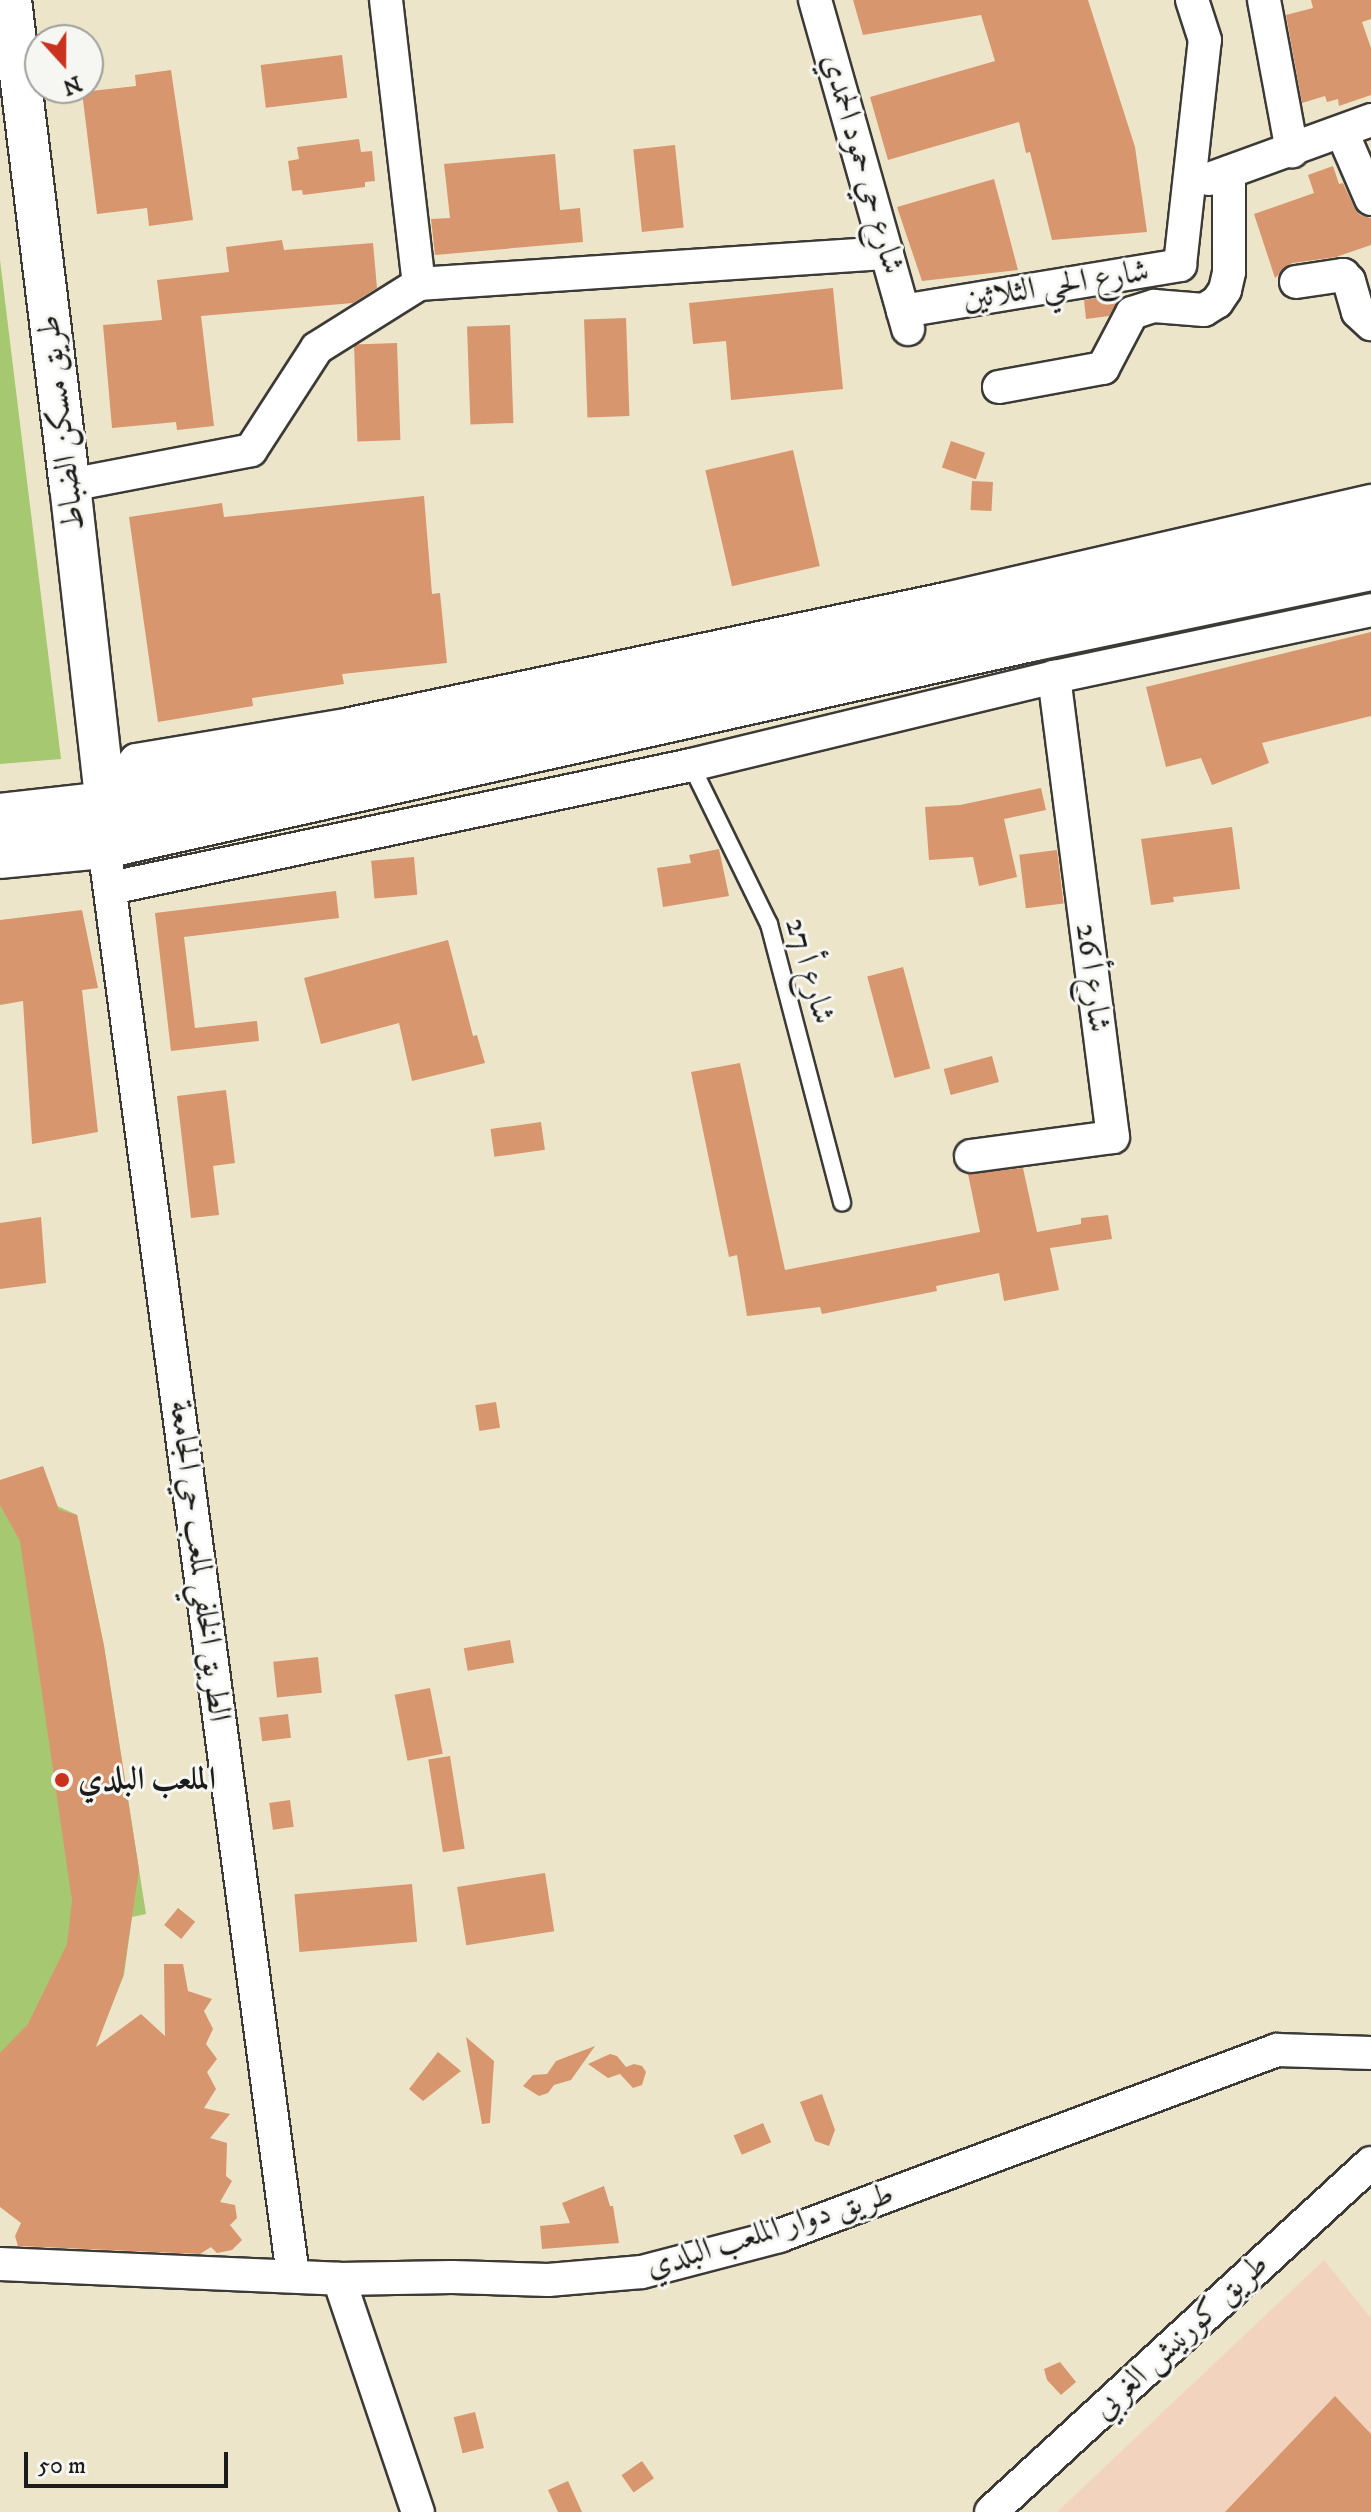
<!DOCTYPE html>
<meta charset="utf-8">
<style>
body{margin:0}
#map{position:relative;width:1371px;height:2512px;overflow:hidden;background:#ede5c9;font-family:"IM FELL DW Pica",Amiri,serif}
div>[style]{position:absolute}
.built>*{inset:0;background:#f2d4be}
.green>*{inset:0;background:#a6c871}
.building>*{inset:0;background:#d7966d;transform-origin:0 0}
.roads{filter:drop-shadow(2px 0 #3b3a36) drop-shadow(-2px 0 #3b3a36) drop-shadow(0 2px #3b3a36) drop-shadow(0 -2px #3b3a36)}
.service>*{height:16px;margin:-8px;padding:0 8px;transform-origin:8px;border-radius:8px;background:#fff}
.minor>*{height:32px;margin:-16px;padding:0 16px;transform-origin:16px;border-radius:16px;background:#fff}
.tertiary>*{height:40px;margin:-20px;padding:0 20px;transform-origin:20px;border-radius:20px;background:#fff}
.primary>*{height:44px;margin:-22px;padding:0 22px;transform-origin:22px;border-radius:22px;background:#fff}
.dots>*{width:22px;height:22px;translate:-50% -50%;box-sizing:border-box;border:4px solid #f6f6f2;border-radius:50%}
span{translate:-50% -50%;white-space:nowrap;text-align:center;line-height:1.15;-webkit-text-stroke:6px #f6f6f2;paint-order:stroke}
.street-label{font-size:32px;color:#1c1c1c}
.poi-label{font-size:32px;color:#1c1c1c;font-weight:700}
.left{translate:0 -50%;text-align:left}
.north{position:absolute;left:24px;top:24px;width:80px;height:80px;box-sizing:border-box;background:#f6f6f2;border:2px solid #9f9f9c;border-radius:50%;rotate:159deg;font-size:22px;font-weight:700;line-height:32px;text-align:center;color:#1c1c1c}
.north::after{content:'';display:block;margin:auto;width:28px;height:36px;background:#c8321e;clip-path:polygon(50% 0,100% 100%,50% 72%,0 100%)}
.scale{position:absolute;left:24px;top:2452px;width:204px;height:36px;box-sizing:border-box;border:4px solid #1c1c1c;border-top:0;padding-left:10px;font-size:24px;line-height:28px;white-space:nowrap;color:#1c1c1c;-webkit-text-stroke:6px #f6f6f2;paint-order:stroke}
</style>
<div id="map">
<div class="built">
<i style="clip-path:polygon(1324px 2260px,1371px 2318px,1371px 2512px,1057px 2512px)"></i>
</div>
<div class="green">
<i style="clip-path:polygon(0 260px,61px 759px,0 764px)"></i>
<i style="clip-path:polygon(0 1480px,77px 1515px,104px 1646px,146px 1914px,132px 1917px,124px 1975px,101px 2032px,0 2137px)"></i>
</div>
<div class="building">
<i style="clip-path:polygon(853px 0,1088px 0,1135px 147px,1147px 232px,1052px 240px,1030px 152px,1026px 153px,1019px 122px,888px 160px,870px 97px,995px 61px,981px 15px,863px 35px)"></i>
<i style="clip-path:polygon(1311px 0,1371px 0,1371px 19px,1362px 22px,1371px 48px,1371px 95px,1339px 106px,1338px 99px,1327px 102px,1325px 96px,1302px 103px,1286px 15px,1313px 8px)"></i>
<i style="left:342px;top:55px;width:43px;height:82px;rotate:83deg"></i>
<i style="clip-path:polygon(171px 70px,193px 220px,149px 226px,147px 208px,97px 214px,82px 92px,136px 86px,135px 75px)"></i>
<i style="clip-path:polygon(359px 139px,361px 152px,372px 151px,375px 181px,365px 182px,365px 187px,303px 195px,302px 190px,292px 191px,288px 161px,299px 159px,297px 147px)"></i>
<i style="left:675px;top:145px;width:83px;height:42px;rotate:84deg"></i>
<i style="clip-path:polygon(555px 154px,560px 210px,580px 208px,583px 242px,435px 255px,431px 219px,450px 218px,444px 164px)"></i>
<i style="clip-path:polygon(1333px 166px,1339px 184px,1343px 183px,1354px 207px,1360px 215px,1371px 218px,1371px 245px,1336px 257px,1292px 263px,1275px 278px,1254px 214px,1314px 193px,1308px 175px)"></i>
<i style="clip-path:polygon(994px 179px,1018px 270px,922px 281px,897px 207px)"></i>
<i style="clip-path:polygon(282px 240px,284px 250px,373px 243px,377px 288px,353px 303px,201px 316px,214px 426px,177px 430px,176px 422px,112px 428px,103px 325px,162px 320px,157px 280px,229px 272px,226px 247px)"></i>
<i style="clip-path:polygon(833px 288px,843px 389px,731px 400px,726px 341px,693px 344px,689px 303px)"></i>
<i style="clip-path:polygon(1120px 294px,1120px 299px,1109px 316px,1086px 319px,1084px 300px)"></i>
<i style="left:626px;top:318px;width:98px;height:42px;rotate:88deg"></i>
<i style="left:510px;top:325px;width:98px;height:43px;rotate:88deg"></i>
<i style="left:397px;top:343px;width:97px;height:43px;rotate:88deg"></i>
<i style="left:951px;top:441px;width:36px;height:28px;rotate:19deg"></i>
<i style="left:793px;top:450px;width:119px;height:90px;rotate:77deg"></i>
<i style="left:972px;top:481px;width:21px;height:29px;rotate:3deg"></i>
<i style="clip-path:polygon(424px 496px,432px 594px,440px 593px,447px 663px,342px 674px,344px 684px,252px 698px,253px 706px,158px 722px,129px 517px,222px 503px,224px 517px)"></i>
<i style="clip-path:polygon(1371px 632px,1371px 716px,1262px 743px,1269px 763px,1212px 785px,1201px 758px,1166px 767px,1146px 687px)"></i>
<i style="clip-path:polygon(1041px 788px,1046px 810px,1004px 819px,1017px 877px,979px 886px,973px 857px,929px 860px,925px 807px,960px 805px)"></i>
<i style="clip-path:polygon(1232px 827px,1240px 889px,1173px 897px,1174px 902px,1151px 905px,1141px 839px)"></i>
<i style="clip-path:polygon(719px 849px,729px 896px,663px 907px,657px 868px,691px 863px,689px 855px)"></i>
<i style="left:1057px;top:850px;width:54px;height:38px;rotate:83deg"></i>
<i style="left:414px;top:857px;width:38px;height:43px;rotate:85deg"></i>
<i style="clip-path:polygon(336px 891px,339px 918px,184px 937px,195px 1028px,257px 1021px,259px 1041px,171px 1051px,155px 913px)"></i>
<i style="clip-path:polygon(82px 910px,98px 988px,82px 990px,98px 1132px,32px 1144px,23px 1001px,0 1005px,0 920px)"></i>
<i style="clip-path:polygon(448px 940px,473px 1036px,477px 1035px,485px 1063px,412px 1081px,399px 1023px,321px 1044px,304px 978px)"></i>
<i style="left:903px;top:967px;width:105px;height:37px;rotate:75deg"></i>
<i style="left:992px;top:1056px;width:27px;height:50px;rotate:75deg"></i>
<i style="clip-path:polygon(740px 1063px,785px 1270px,980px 1232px,968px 1174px,1023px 1168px,1037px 1232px,1081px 1224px,1081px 1218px,1108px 1215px,1112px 1239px,1050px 1248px,1059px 1290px,1004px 1301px,999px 1273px,936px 1286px,937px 1291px,822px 1314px,820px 1307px,747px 1316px,737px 1255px,729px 1257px,691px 1072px)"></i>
<i style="clip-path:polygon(226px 1090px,235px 1163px,213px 1166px,219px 1215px,191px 1218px,177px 1096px)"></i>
<i style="left:541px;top:1122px;width:28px;height:51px;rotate:82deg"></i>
<i style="clip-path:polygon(41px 1217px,46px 1283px,0 1289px,0 1223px)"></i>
<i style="left:496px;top:1402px;width:26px;height:21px;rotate:81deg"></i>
<i style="clip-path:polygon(43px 1466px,59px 1510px,77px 1515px,104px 1646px,139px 1870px,123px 1976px,96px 2047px,141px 2014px,165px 2036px,164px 1964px,183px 1964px,188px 1991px,212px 1999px,204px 2011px,213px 2029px,206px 2044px,217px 2059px,207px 2072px,216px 2089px,204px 2108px,230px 2114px,210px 2138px,227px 2143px,226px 2176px,232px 2181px,220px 2202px,235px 2205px,237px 2218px,230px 2225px,242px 2240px,232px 2250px,217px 2253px,211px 2247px,200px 2254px,18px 2246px,15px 2236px,21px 2223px,0 2207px,0 2053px,28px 2024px,67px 1944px,72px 1901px,20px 1541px,0 1505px,0 1480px)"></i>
<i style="left:510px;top:1640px;width:23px;height:47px;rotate:80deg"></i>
<i style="left:318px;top:1657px;width:36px;height:45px;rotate:84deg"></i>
<i style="left:430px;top:1688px;width:67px;height:36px;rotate:79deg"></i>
<i style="left:288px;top:1714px;width:24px;height:29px;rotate:83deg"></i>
<i style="left:450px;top:1756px;width:94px;height:22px;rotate:81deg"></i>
<i style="left:290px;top:1800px;width:27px;height:21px;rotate:82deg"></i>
<i style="left:545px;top:1873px;width:59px;height:89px;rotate:81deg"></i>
<i style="left:412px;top:1884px;width:58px;height:118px;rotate:85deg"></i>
<i style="left:178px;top:1908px;width:22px;height:22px;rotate:39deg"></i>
<i style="clip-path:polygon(466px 2037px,494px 2061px,490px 2123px,482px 2124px)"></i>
<i style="clip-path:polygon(595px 2046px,571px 2080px,554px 2085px,548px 2093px,539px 2096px,523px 2086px,533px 2075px,547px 2074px,556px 2061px)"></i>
<i style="clip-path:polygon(438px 2052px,461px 2071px,423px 2101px,409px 2089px)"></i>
<i style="clip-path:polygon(610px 2054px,617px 2056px,626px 2067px,634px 2064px,642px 2066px,646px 2072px,642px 2085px,633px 2088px,620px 2074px,608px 2078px,588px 2064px)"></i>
<i style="clip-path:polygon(822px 2094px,835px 2130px,829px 2146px,815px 2141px,800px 2102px)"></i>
<i style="left:763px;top:2123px;width:21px;height:32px;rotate:67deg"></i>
<i style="clip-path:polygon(604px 2186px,610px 2206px,613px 2206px,619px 2243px,542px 2249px,540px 2226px,570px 2223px,562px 2203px)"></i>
<i style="clip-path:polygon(1060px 2362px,1076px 2382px,1061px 2395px,1047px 2380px,1044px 2369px)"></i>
<i style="clip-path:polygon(1335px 2396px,1371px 2434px,1371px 2512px,1225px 2512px)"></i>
<i style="left:475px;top:2412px;width:37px;height:22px;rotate:76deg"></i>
<i style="left:642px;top:2461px;width:21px;height:25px;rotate:55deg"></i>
<i style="clip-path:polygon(568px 2481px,582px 2512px,558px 2512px,548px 2490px)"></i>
</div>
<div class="roads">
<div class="service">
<i style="left:691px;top:765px;width:177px;rotate:63.9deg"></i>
<i style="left:769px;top:924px;width:288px;rotate:75.3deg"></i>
</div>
<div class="minor">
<i style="left:386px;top:0;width:286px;rotate:83.4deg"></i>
<i style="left:815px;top:0;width:342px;rotate:74.2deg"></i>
<i style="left:1264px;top:0;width:154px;rotate:79.5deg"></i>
<i style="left:1342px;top:132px;width:73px;rotate:66.6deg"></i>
<i style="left:1209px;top:179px;width:172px;rotate:-20deg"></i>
<i style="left:1296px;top:282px;width:48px;rotate:-8.5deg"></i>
<i style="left:1343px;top:275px;width:8px;rotate:45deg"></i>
<i style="left:1349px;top:281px;width:32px;rotate:74deg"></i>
<i style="left:1358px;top:312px;width:18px;rotate:43deg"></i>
<i style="left:903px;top:311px;width:281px;rotate:-9.4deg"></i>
<i style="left:1180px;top:265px;width:226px;rotate:-83.7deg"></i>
<i style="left:1205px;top:40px;width:42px;rotate:-108deg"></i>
<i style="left:999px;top:387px;width:106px;rotate:-10.4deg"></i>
<i style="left:1103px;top:368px;width:62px;rotate:-62.2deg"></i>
<i style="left:1132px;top:313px;width:23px;rotate:-18deg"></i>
<i style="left:1154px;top:306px;width:50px;rotate:4.6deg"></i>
<i style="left:1204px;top:310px;width:15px;rotate:-32deg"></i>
<i style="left:1217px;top:302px;width:14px;rotate:-56deg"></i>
<i style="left:1225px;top:290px;width:18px;rotate:-77deg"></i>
<i style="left:1229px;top:272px;width:100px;rotate:-90deg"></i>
<i style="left:70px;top:485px;width:184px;rotate:-10.9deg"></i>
<i style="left:251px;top:450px;width:121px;rotate:-57.1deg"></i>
<i style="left:317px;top:348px;width:120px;rotate:-32.1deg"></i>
<i style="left:419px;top:284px;width:469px;rotate:-3.8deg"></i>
<i style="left:105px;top:797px;width:48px;rotate:-50deg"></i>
<i style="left:136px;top:760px;width:217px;rotate:-9.5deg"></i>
<i style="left:350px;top:724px;width:613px;rotate:-11.86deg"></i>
<i style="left:950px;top:598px;width:432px;rotate:-13deg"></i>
<i style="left:104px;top:846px;width:1442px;rotate:82.47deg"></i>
<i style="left:111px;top:888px;width:593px;rotate:-11.97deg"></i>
<i style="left:691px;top:765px;width:374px;rotate:-13.6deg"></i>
<i style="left:1054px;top:677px;width:324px;rotate:-11.9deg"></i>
<i style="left:971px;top:1156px;width:143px;rotate:-7.6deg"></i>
<i style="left:1113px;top:1137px;width:464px;rotate:-97.3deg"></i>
<i style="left:0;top:2264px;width:339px;rotate:2.5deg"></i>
<i style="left:339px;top:2279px;width:113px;rotate:-1deg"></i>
<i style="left:452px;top:2277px;width:96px;rotate:1.8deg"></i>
<i style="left:548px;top:2280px;width:94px;rotate:-4.9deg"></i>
<i style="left:642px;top:2272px;width:142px;rotate:-14.7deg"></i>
<i style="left:779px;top:2236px;width:532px;rotate:-20.48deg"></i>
<i style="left:1277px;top:2050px;width:94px;rotate:1.8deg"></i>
<i style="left:339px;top:2279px;width:246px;rotate:71.3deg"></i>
<i style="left:991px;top:2512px;width:516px;rotate:-42.57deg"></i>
</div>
<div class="tertiary">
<i style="left:11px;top:0;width:489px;rotate:83.1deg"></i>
<i style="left:70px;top:485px;width:314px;rotate:83.6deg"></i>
<i style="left:105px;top:797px;width:37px;rotate:92deg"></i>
</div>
<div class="primary">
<i style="left:0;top:816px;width:106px;rotate:-6.5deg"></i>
<i style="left:105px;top:804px;width:1295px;rotate:-12.17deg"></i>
<i style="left:0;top:856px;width:104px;rotate:-5.5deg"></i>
<i style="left:104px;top:846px;width:950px;rotate:-12.59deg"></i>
<i style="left:1031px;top:639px;width:347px;rotate:-11.8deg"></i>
</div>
</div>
<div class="dots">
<i style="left:62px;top:1780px;background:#c8321e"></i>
</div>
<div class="street-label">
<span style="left:862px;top:164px;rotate:74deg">شارع حي حمود الحمدي</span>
<span style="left:1056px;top:286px;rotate:-9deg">شارع الحي الثلاثين</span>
<span style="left:62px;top:423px;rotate:-97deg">طريق مسكن الضباط</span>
<span style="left:809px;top:971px;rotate:74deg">شارع أ 27</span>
<span style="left:1092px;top:978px;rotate:83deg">شارع أ 26</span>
<span style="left:199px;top:1561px;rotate:83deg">الطريق الخلفي لملعب حي الجامعة</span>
<span style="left:770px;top:2231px;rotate:-17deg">طريق دوار الملعب البلدي</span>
<span style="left:1181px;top:2337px;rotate:-43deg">طريق كورنيش الغربي</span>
</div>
<div class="poi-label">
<span class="left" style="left:78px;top:1780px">الملعب البلدي</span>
</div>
<div class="north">N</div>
<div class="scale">50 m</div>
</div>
